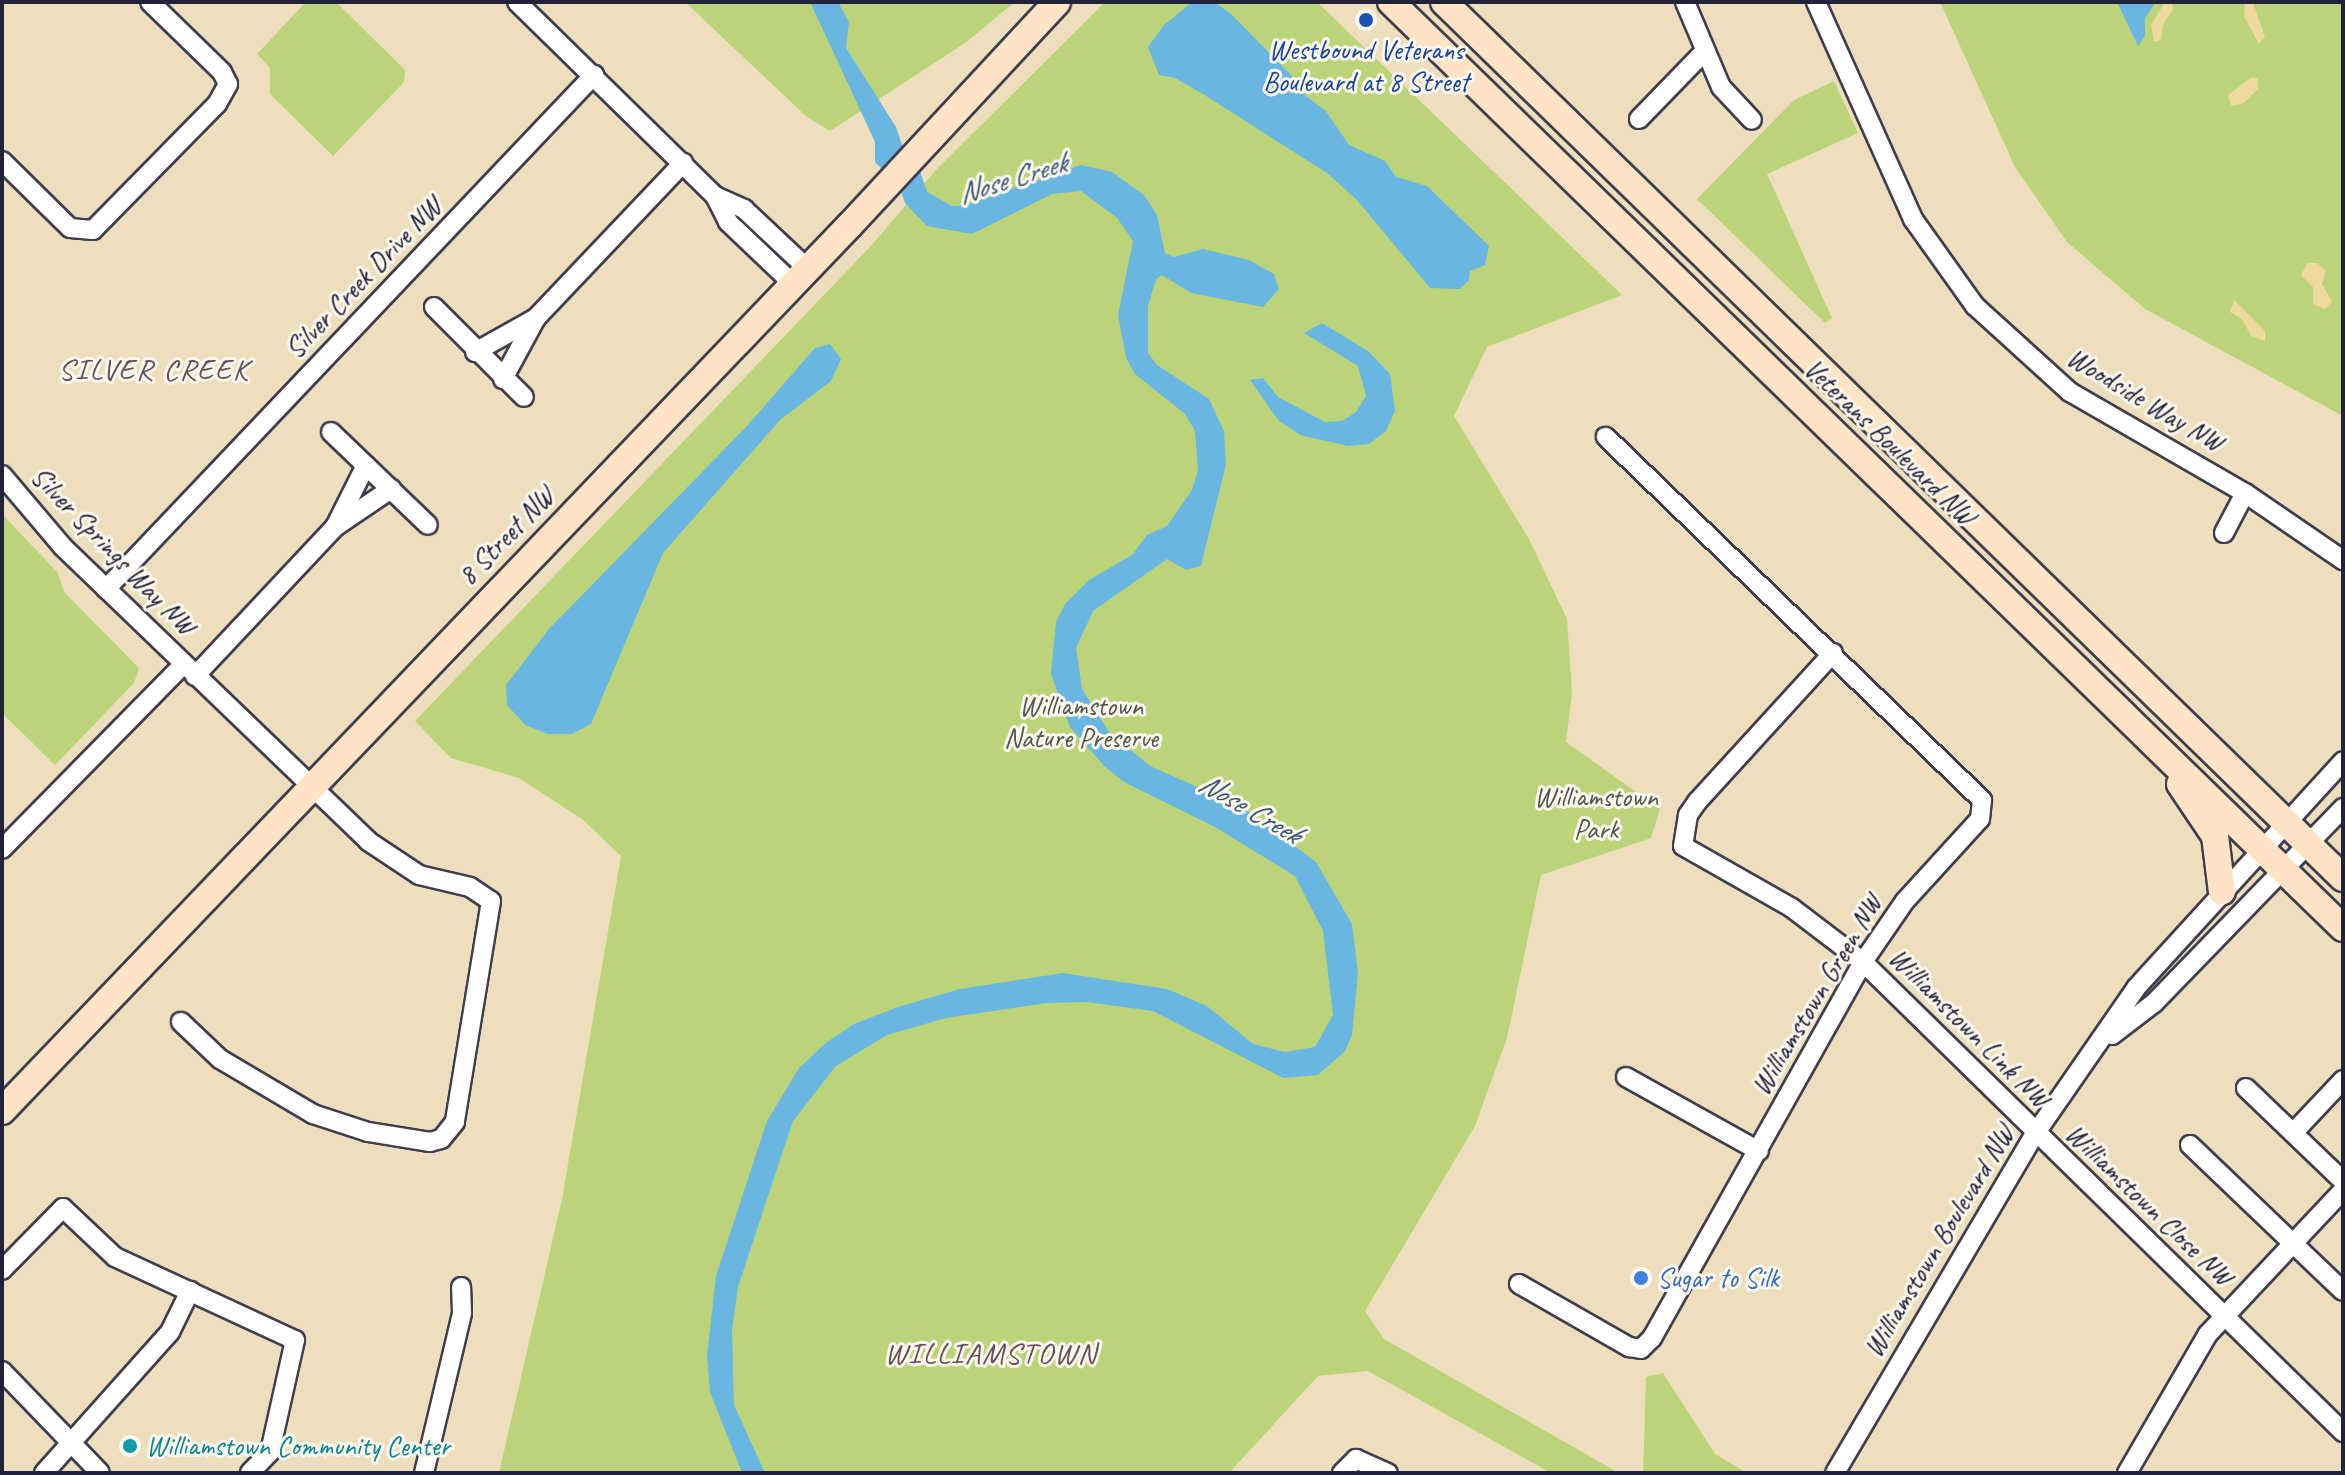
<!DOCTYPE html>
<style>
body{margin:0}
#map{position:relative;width:2345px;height:1475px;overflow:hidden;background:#eddfbd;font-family:Caveat,sans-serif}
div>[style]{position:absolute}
.green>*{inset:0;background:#bcd479}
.sand>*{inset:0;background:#eeda9e}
.water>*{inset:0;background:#6ab6e3}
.roads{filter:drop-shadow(2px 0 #403e4e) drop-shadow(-2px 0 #403e4e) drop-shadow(0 2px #403e4e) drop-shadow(0 -2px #403e4e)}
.street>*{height:18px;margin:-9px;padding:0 9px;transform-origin:9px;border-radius:9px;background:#fff}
.secondary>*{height:26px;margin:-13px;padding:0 13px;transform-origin:13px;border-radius:13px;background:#fee4c5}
.dots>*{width:22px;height:22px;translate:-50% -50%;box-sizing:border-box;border:4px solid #fbf7ec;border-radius:50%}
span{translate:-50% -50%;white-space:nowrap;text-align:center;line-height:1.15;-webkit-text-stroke:6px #fbf7ec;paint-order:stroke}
.transit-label{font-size:28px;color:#164399}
.street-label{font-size:28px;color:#22223b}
.park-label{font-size:28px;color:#50574e}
.shop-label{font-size:28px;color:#366cbe}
.left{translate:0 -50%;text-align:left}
.culture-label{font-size:28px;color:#0d838f}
.water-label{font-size:30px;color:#3b5676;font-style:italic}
.neighbourhood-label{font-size:30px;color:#674e59;letter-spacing:2px}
.frame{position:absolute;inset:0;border:4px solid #22223b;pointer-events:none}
</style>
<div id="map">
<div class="green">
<i style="clip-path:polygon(306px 2px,336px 2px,405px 70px,404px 82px,333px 156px,270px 94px,270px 68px,257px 54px)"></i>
<i style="clip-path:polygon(685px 2px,1015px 2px,965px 43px,830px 131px,807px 117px)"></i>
<i style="clip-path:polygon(1105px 2px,1317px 2px,1622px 295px,1487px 347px,1454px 416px,1529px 539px,1567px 619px,1572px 692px,1566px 742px,1660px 809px,1651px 838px,1541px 875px,1507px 1038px,1475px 1126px,1365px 1311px,1384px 1339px,1619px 1473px,1551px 1473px,1368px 1371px,1318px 1376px,1229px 1473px,499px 1473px,562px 1199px,621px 856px,582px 819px,519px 778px,451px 758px,415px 721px,870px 247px,935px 171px)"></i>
<i style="clip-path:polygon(1940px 2px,2343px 2px,2343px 416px,2145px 309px,2067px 242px,2015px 167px)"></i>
<i style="clip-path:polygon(1834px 81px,1858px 133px,1767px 174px,1832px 318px,1825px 323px,1697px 199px,1794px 100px)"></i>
<i style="clip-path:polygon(2px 514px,58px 573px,64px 592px,139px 668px,134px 683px,55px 765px,2px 713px)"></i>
<i style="clip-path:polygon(1663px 1373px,1715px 1454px,1747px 1473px,1643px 1473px,1646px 1377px)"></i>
</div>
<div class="sand">
<i style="clip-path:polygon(2165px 2px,2172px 3px,2173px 10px,2163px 24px,2161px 40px,2154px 42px,2151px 25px)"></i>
<i style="clip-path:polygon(2245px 2px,2253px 3px,2265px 37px,2259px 44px,2244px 16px)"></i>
<i style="clip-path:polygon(2252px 77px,2258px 79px,2258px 89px,2244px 103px,2231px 106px,2228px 95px)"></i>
<i style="clip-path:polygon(2307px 263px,2317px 263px,2326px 271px,2322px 284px,2332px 302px,2325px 309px,2313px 304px,2313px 287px,2301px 275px)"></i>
<i style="clip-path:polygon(2234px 300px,2265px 331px,2265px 341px,2251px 336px,2242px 319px,2230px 312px)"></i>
</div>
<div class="water">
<i style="clip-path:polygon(810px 2px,838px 2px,849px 22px,846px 48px,896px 127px,904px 151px,884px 171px,875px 162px,875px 142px)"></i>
<i style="clip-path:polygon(1192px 2px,1215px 2px,1231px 14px,1291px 75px,1299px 91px,1325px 110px,1349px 145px,1385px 161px,1396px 177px,1427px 186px,1489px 246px,1485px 265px,1470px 271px,1469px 280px,1460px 289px,1430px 288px,1357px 200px,1327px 173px,1203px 94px,1175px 78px,1159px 75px,1148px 47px,1164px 25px)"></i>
<i style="clip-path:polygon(2117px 2px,2156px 2px,2145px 18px,2145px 36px,2138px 46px)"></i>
<i style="clip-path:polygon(1081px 165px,1112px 172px,1144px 195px,1157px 215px,1165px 253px,1174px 257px,1203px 249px,1249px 260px,1274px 274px,1279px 289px,1263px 307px,1191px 293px,1162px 275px,1156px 279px,1148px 306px,1148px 353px,1157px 365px,1209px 399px,1224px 431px,1226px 465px,1201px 566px,1186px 570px,1167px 559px,1093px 611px,1076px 648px,1082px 689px,1109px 732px,1150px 766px,1242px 807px,1316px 862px,1352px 924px,1358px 973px,1352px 1035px,1345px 1051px,1318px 1075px,1283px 1078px,1153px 1011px,1087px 1002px,1047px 1003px,946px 1018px,887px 1035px,836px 1066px,793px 1121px,738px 1287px,732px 1330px,734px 1405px,765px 1473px,742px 1473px,710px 1392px,707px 1356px,716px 1276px,767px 1121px,799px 1068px,827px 1042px,854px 1024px,898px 1007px,960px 989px,1063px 973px,1167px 989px,1207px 1006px,1253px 1044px,1285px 1052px,1315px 1047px,1333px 1015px,1323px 931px,1295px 876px,1215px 827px,1124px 782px,1104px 766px,1070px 727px,1051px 674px,1056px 622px,1065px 604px,1089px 580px,1132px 555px,1147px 535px,1167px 526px,1192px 490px,1198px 470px,1195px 431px,1185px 414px,1135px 374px,1126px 358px,1118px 315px,1133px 241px,1117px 218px,1081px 191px,1052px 194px,972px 234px,927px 226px,905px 203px,900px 189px,920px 171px,927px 192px,952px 206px,962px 206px)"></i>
<i style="clip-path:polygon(1322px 323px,1368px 351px,1390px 374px,1395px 411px,1386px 431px,1369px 444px,1348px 446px,1300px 435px,1278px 420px,1250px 380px,1263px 378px,1278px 397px,1325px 422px,1342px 421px,1356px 412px,1366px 396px,1358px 366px,1304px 333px)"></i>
<i style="clip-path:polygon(830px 344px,841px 359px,831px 381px,780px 420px,663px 553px,591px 724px,572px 734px,548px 734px,525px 725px,507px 705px,506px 685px,549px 629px,747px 426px,815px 348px)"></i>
</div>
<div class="roads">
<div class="street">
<i style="left:517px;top:2px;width:277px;rotate:44.4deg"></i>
<i style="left:715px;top:196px;width:29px;rotate:63deg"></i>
<i style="left:728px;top:222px;width:90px;rotate:43.6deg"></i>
<i style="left:1685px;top:2px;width:92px;rotate:67deg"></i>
<i style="left:1721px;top:87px;width:45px;rotate:46.8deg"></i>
<i style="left:1816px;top:2px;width:238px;rotate:65.9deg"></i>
<i style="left:1913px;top:219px;width:107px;rotate:54.5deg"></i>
<i style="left:1975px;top:306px;width:128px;rotate:42.2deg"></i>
<i style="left:2070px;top:392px;width:202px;rotate:30deg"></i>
<i style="left:2245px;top:493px;width:119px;rotate:34.4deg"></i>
<i style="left:1639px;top:119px;width:95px;rotate:-45.9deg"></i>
<i style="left:2px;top:161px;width:95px;rotate:44.6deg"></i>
<i style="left:70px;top:228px;width:23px;rotate:5deg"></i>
<i style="left:93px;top:230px;width:177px;rotate:-45.5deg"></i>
<i style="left:217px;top:104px;width:23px;rotate:-61deg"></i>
<i style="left:228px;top:84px;width:13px;rotate:-117deg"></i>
<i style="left:222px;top:72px;width:100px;rotate:-135.8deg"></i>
<i style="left:715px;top:196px;width:32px;rotate:24deg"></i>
<i style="left:744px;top:209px;width:88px;rotate:43.2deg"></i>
<i style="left:434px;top:307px;width:127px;rotate:45deg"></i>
<i style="left:475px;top:352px;width:70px;rotate:-29.1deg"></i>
<i style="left:536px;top:318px;width:214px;rotate:-46.5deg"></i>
<i style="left:503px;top:379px;width:69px;rotate:-61.6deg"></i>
<i style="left:331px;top:432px;width:134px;rotate:43.8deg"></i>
<i style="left:2px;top:475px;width:94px;rotate:49.7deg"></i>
<i style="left:63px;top:547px;width:424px;rotate:43.9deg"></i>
<i style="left:368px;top:841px;width:61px;rotate:33.7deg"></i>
<i style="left:419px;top:875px;width:52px;rotate:13.2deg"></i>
<i style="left:470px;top:887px;width:25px;rotate:34deg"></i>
<i style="left:491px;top:901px;width:224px;rotate:99.3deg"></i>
<i style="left:455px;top:1122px;width:22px;rotate:129deg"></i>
<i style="left:441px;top:1139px;width:11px;rotate:165deg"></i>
<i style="left:430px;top:1142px;width:63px;rotate:-170.8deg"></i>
<i style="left:368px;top:1132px;width:58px;rotate:-161.9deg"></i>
<i style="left:313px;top:1114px;width:108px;rotate:-149.4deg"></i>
<i style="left:220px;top:1059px;width:54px;rotate:-136.5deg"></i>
<i style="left:335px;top:527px;width:69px;rotate:-63.4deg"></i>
<i style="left:2224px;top:533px;width:45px;rotate:-62.3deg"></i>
<i style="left:106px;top:589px;width:709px;rotate:-46.49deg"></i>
<i style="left:1833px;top:653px;width:202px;rotate:132.4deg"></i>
<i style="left:1697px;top:802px;width:16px;rotate:125deg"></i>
<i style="left:1688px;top:815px;width:31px;rotate:99deg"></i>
<i style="left:1683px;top:846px;width:125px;rotate:29.6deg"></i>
<i style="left:1792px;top:908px;width:89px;rotate:37.3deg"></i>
<i style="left:1863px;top:962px;width:672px;rotate:44.4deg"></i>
<i style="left:195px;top:676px;width:204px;rotate:-46.8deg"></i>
<i style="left:335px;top:527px;width:68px;rotate:-34.2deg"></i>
<i style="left:2px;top:849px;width:258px;rotate:-45.5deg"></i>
<i style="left:2112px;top:1035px;width:53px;rotate:-37.3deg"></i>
<i style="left:2154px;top:1003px;width:272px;rotate:-45.9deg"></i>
<i style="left:1626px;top:1077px;width:152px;rotate:29.1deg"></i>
<i style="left:2246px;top:1088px;width:134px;rotate:43.8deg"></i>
<i style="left:2293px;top:1133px;width:73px;rotate:-46.7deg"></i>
<i style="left:2190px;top:1145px;width:211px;rotate:43.7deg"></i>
<i style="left:2px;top:1270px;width:87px;rotate:-45.5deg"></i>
<i style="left:63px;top:1208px;width:71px;rotate:43.3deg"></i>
<i style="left:115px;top:1257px;width:198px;rotate:24.8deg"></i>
<i style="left:295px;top:1340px;width:115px;rotate:102.6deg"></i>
<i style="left:270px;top:1452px;width:29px;rotate:134deg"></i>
<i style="left:1519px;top:1284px;width:127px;rotate:29.8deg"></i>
<i style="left:1629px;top:1347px;width:12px;rotate:9deg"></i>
<i style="left:1641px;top:1349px;width:16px;rotate:-45deg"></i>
<i style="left:1652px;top:1338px;width:431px;rotate:-60.7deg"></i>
<i style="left:1863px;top:962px;width:74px;rotate:-55.5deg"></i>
<i style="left:1905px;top:901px;width:111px;rotate:-47.6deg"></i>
<i style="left:1980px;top:819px;width:19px;rotate:-84deg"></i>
<i style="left:1982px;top:800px;width:523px;rotate:-136.01deg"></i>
<i style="left:2px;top:1371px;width:141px;rotate:46.1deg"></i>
<i style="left:44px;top:1473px;width:189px;rotate:-48.2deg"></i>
<i style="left:170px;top:1332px;width:46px;rotate:-64deg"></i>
<i style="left:424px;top:1473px;width:164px;rotate:-76.6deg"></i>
<i style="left:462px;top:1313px;width:26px;rotate:-92deg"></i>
<i style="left:1342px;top:1473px;width:20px;rotate:-45deg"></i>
<i style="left:1356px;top:1459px;width:35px;rotate:24deg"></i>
<i style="left:1835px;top:1473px;width:394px;rotate:-59.5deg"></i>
<i style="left:2035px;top:1134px;width:178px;rotate:-55.3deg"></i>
<i style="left:2136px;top:988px;width:307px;rotate:-47.6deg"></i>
<i style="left:2127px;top:1473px;width:161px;rotate:-59.8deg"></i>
<i style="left:2208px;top:1334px;width:197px;rotate:-46.8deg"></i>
</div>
<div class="secondary">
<i style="left:1391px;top:2px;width:1328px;rotate:44.21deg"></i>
<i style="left:1444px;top:2px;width:1255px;rotate:44.26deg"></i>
<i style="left:2180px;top:784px;width:63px;rotate:56.1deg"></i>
<i style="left:2215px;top:836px;width:56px;rotate:82.9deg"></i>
<i style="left:2px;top:1111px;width:1226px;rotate:-46.26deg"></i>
<i style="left:850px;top:225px;width:304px;rotate:-47.1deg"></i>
</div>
</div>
<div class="dots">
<i style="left:1366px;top:20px;background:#1a4fb4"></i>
<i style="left:1641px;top:1278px;background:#3f7fe0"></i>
<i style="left:130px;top:1446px;background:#0f9aa8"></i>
</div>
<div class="transit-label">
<span style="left:1366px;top:66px">Westbound Veterans<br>Boulevard at 8 Street</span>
</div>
<div class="street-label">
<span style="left:363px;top:278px;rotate:-46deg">Silver Creek Drive NW</span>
<span style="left:2145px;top:400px;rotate:31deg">Woodside Way NW</span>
<span style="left:1890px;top:442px;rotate:44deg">Veterans Boulevard NW</span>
<span style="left:506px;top:536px;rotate:-46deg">8 Street NW</span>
<span style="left:113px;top:551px;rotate:46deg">Silver Springs Way NW</span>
<span style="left:1817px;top:995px;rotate:-59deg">Williamstown Green NW</span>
<span style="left:1969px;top:1028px;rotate:45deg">Williamstown Link NW</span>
<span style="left:2149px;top:1205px;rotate:44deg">Williamstown Close NW</span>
<span style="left:1939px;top:1241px;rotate:-59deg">Williamstown Boulevard NW</span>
</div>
<div class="park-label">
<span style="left:1081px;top:722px">Williamstown<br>Nature Preserve</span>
<span style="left:1596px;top:813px">Williamstown<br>Park</span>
</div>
<div class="shop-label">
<span class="left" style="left:1657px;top:1278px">Sugar to Silk</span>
</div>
<div class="culture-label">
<span class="left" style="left:146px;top:1446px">Williamstown Community Center</span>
</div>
<div class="water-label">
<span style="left:1012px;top:178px;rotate:-17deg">Nose Creek</span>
<span style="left:1250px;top:808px;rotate:30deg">Nose Creek</span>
</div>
<div class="neighbourhood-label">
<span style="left:154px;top:369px">SILVER CREEK</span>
<span style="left:991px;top:1353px">WILLIAMSTOWN</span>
</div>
<div class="frame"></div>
</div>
